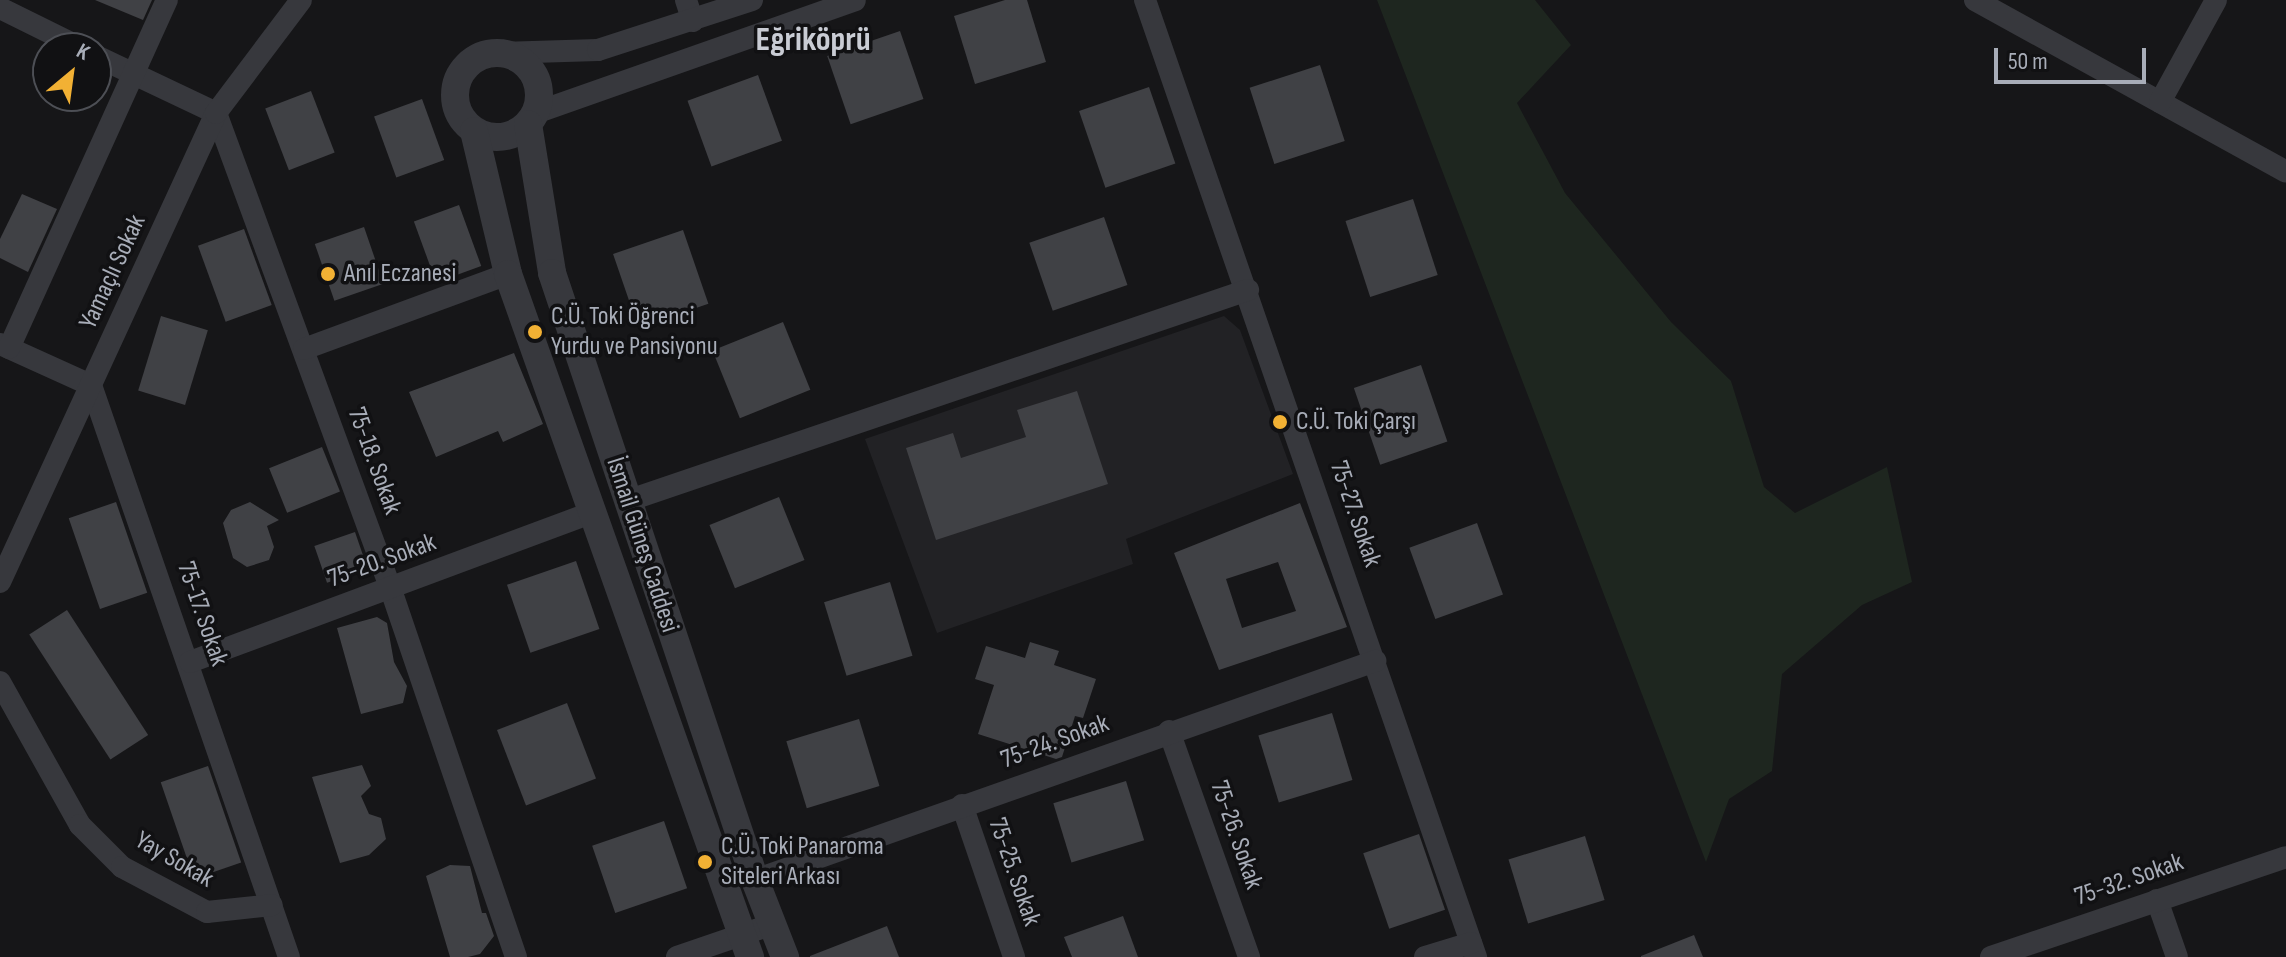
<!DOCTYPE html>
<meta charset="utf-8">
<style>
body{margin:0}
#map{position:relative;width:2286px;height:957px;overflow:hidden;background:#161618;font-family:"Sofia Sans Condensed",sans-serif}
div>[style]{position:absolute}
.built>*{inset:0;background:#222225}
.green>*{inset:0;background:#1e261f}
.building>*{inset:0;background:#404145;transform-origin:0 0}
.minor>*{height:22px;margin:-11px;padding:0 11px;transform-origin:11px;border-radius:11px;background:#37383d}
.tertiary>*{height:28px;margin:-14px;padding:0 14px;transform-origin:14px;border-radius:14px;background:#37383d}
.tertiary>.ring{margin:-14px;padding:0;box-sizing:content-box;background:none;border:28px solid #37383d;border-radius:50%}
.dots>*{width:22px;height:22px;translate:-50% -50%;box-sizing:border-box;border:4px solid #111113;border-radius:50%}
span{translate:-50% -50%;white-space:nowrap;text-align:center;line-height:1.15;-webkit-text-stroke:7px #111113;paint-order:stroke}
.street-label{font-size:26px;color:#a8adb8}
.poi-label{font-size:26px;color:#a8adb8}
.left{translate:0 -50%;text-align:left}
.district-label{font-size:34px;color:#c9ccd4;font-weight:700}
.north{position:absolute;left:32px;top:32px;width:80px;height:80px;box-sizing:border-box;background:#111113;border:2px solid #4d4f55;border-radius:50%;rotate:29deg;font-size:22px;font-weight:700;line-height:32px;text-align:center;color:#a8adb8}
.north::after{content:'';display:block;margin:auto;width:28px;height:36px;background:#f2b134;clip-path:polygon(50% 0,100% 100%,50% 72%,0 100%)}
.scale{position:absolute;left:1994px;top:48px;width:152px;height:36px;box-sizing:border-box;border:4px solid #a8adb8;border-top:0;padding-left:10px;font-size:24px;line-height:28px;white-space:nowrap;color:#a8adb8;-webkit-text-stroke:6px #111113;paint-order:stroke}
</style>
<div id="map">
<div class="built">
<i style="clip-path:polygon(1224px 316px,1240px 330px,1293px 474px,1126px 539px,1133px 564px,937px 633px,865px 439px)"></i>
</div>
<div class="green">
<i style="clip-path:polygon(1377px 0,1535px 0,1571px 45px,1517px 103px,1565px 193px,1671px 322px,1731px 381px,1764px 487px,1795px 513px,1887px 467px,1912px 582px,1862px 605px,1782px 674px,1772px 771px,1729px 799px,1706px 862px)"></i>
</div>
<div class="building">
<i style="clip-path:polygon(95px 0,152px 0,143px 20px)"></i>
<i style="clip-path:polygon(1005px 0,1027px 0,1046px 62px,975px 84px,954px 16px)"></i>
<i style="left:900px;top:31px;width:72px;height:77px;rotate:71deg"></i>
<i style="left:1320px;top:65px;width:80px;height:74px;rotate:72deg"></i>
<i style="left:758px;top:75px;width:70px;height:75px;rotate:70deg"></i>
<i style="left:1149px;top:87px;width:81px;height:74px;rotate:71deg"></i>
<i style="left:311px;top:91px;width:66px;height:49px;rotate:69deg"></i>
<i style="left:422px;top:99px;width:65px;height:51px;rotate:70deg"></i>
<i style="clip-path:polygon(22px 194px,57px 209px,28px 272px,0 258px,0 239px)"></i>
<i style="left:1413px;top:199px;width:80px;height:71px;rotate:72deg"></i>
<i style="left:459px;top:205px;width:65px;height:48px;rotate:70deg"></i>
<i style="left:1104px;top:217px;width:72px;height:79px;rotate:71deg"></i>
<i style="left:364px;top:227px;width:60px;height:52px;rotate:71deg"></i>
<i style="left:244px;top:229px;width:81px;height:49px;rotate:70deg"></i>
<i style="left:683px;top:230px;width:78px;height:74px;rotate:71deg"></i>
<i style="left:161px;top:316px;width:49px;height:78px;rotate:17deg"></i>
<i style="left:783px;top:322px;width:73px;height:76px;rotate:68deg"></i>
<i style="clip-path:polygon(514px 353px,543px 424px,503px 442px,498px 431px,436px 457px,409px 392px)"></i>
<i style="left:1421px;top:365px;width:81px;height:71px;rotate:71deg"></i>
<i style="clip-path:polygon(1077px 391px,1108px 484px,936px 540px,906px 448px,953px 433px,961px 458px,1026px 437px,1017px 410px)"></i>
<i style="left:322px;top:447px;width:48px;height:57px;rotate:68deg"></i>
<i style="left:779px;top:497px;width:68px;height:75px;rotate:68deg"></i>
<i style="left:116px;top:502px;width:96px;height:50px;rotate:71deg"></i>
<i style="clip-path:polygon(250px 502px,279px 520px,267px 526px,274px 547px,269px 560px,247px 567px,233px 558px,223px 523px,231px 510px)"></i>
<i style="clip-path:polygon(evenodd,1300px 503px,1347px 627px,1219px 670px,1174px 553px,1300px 503px,1278px 562px,1296px 611px,1242px 628px,1226px 579px,1278px 562px)"></i>
<i style="left:1477px;top:523px;width:76px;height:72px;rotate:70deg"></i>
<i style="left:355px;top:532px;width:39px;height:43px;rotate:71deg"></i>
<i style="left:576px;top:561px;width:72px;height:73px;rotate:71deg"></i>
<i style="left:890px;top:582px;width:77px;height:69px;rotate:73deg"></i>
<i style="left:67px;top:610px;width:149px;height:45px;rotate:57deg"></i>
<i style="clip-path:polygon(377px 617px,387px 623px,394px 662px,407px 686px,403px 703px,361px 714px,337px 628px)"></i>
<i style="clip-path:polygon(1030px 642px,1059px 651px,1054px 665px,1096px 679px,1083px 718px,1075px 716px,1062px 757px,1056px 759px,978px 734px,994px 685px,975px 679px,986px 646px,1025px 658px)"></i>
<i style="left:567px;top:703px;width:81px;height:75px;rotate:69deg"></i>
<i style="left:1332px;top:713px;width:70px;height:77px;rotate:73deg"></i>
<i style="left:859px;top:719px;width:70px;height:76px;rotate:73deg"></i>
<i style="clip-path:polygon(362px 765px,371px 786px,361px 796px,369px 814px,381px 818px,386px 839px,369px 855px,340px 863px,312px 777px)"></i>
<i style="left:208px;top:766px;width:102px;height:50px;rotate:71deg"></i>
<i style="left:1126px;top:781px;width:62px;height:76px;rotate:73deg"></i>
<i style="left:664px;top:821px;width:71px;height:76px;rotate:71deg"></i>
<i style="left:1419px;top:834px;width:80px;height:59px;rotate:71deg"></i>
<i style="left:1585px;top:836px;width:67px;height:80px;rotate:73deg"></i>
<i style="clip-path:polygon(450px 865px,470px 866px,482px 913px,486px 913px,494px 936px,480px 954px,468px 957px,450px 957px,426px 876px)"></i>
<i style="clip-path:polygon(1123px 916px,1138px 957px,1072px 957px,1064px 937px)"></i>
<i style="clip-path:polygon(887px 926px,899px 957px,810px 957px,810px 956px)"></i>
<i style="clip-path:polygon(1694px 935px,1703px 957px,1641px 957px,1641px 956px)"></i>
</div>
<div class="minor">
<i style="left:686px;top:0;width:22px;rotate:72deg"></i>
<i style="left:1145px;top:0;width:1013px;rotate:70.92deg"></i>
<i style="left:1975px;top:0;width:355px;rotate:28.9deg"></i>
<i style="left:0;top:8px;width:90px;rotate:26.3deg"></i>
<i style="left:502px;top:53px;width:96px;rotate:-1.8deg"></i>
<i style="left:598px;top:50px;width:162px;rotate:-18deg"></i>
<i style="left:96px;top:56px;width:133px;rotate:25.4deg"></i>
<i style="left:216px;top:113px;width:505px;rotate:69.84deg"></i>
<i style="left:390px;top:587px;width:391px;rotate:71.2deg"></i>
<i style="left:2160px;top:102px;width:116px;rotate:-61.2deg"></i>
<i style="left:535px;top:113px;width:339px;rotate:-19.4deg"></i>
<i style="left:0;top:344px;width:100px;rotate:24.3deg"></i>
<i style="left:91px;top:385px;width:605px;rotate:70.91deg"></i>
<i style="left:9px;top:348px;width:382px;rotate:-65.6deg"></i>
<i style="left:304px;top:349px;width:217px;rotate:-20.2deg"></i>
<i style="left:627px;top:501px;width:656px;rotate:-18.77deg"></i>
<i style="left:0;top:582px;width:516px;rotate:-65.27deg"></i>
<i style="left:216px;top:113px;width:141px;rotate:-53deg"></i>
<i style="left:190px;top:662px;width:430px;rotate:-20.4deg"></i>
<i style="left:0;top:682px;width:164px;rotate:60.8deg"></i>
<i style="left:80px;top:825px;width:59px;rotate:45deg"></i>
<i style="left:122px;top:867px;width:96px;rotate:27.9deg"></i>
<i style="left:207px;top:912px;width:65px;rotate:-6.1deg"></i>
<i style="left:1169px;top:731px;width:240px;rotate:70.5deg"></i>
<i style="left:962px;top:805px;width:161px;rotate:71.1deg"></i>
<i style="left:755px;top:880px;width:658px;rotate:-19.45deg"></i>
<i style="left:2157px;top:900px;width:60px;rotate:70.7deg"></i>
<i style="left:677px;top:957px;width:102px;rotate:-19deg"></i>
<i style="left:1425px;top:957px;width:48px;rotate:-16.9deg"></i>
<i style="left:1991px;top:957px;width:311px;rotate:-18.7deg"></i>
</div>
<div class="tertiary">
<i class="ring" style="left:455px;top:53px;width:56px;height:56px"></i>
<i style="left:528px;top:124px;width:151px;rotate:80.8deg"></i>
<i style="left:552px;top:273px;width:640px;rotate:71.51deg"></i>
<i style="left:755px;top:880px;width:83px;rotate:68.7deg"></i>
<i style="left:474px;top:131px;width:147px;rotate:76.6deg"></i>
<i style="left:508px;top:274px;width:725px;rotate:70.49deg"></i>
</div>
<div class="dots">
<i style="left:328px;top:274px;background:#f2b134"></i>
<i style="left:535px;top:332px;background:#f2b134"></i>
<i style="left:1280px;top:422px;background:#f2b134"></i>
<i style="left:705px;top:862px;background:#f2b134"></i>
</div>
<div class="street-label">
<span style="left:113px;top:272px;rotate:-65deg">Yamaçlı Sokak</span>
<span style="left:374px;top:461px;rotate:70deg">75-18. Sokak</span>
<span style="left:1355px;top:514px;rotate:71deg">75-27. Sokak</span>
<span style="left:642px;top:545px;rotate:72deg">İsmail Güneş Caddesi</span>
<span style="left:382px;top:561px;rotate:-20deg">75-20. Sokak</span>
<span style="left:202px;top:614px;rotate:71deg">75-17. Sokak</span>
<span style="left:1055px;top:742px;rotate:-20deg">75-24. Sokak</span>
<span style="left:1236px;top:835px;rotate:71deg">75-26. Sokak</span>
<span style="left:174px;top:860px;rotate:30deg">Yay Sokak</span>
<span style="left:1014px;top:872px;rotate:71deg">75-25. Sokak</span>
<span style="left:2129px;top:880px;rotate:-19deg">75-32. Sokak</span>
</div>
<div class="poi-label">
<span class="left" style="left:344px;top:274px">Anıl Eczanesi</span>
<span class="left" style="left:551px;top:332px">C.Ü. Toki Öğrenci<br>Yurdu ve Pansiyonu</span>
<span class="left" style="left:1296px;top:422px">C.Ü. Toki Çarşı</span>
<span class="left" style="left:721px;top:862px">C.Ü. Toki Panaroma<br>Siteleri Arkası</span>
</div>
<div class="district-label">
<span style="left:813px;top:40px">Eğriköprü</span>
</div>
<div class="north">K</div>
<div class="scale">50 m</div>
</div>
